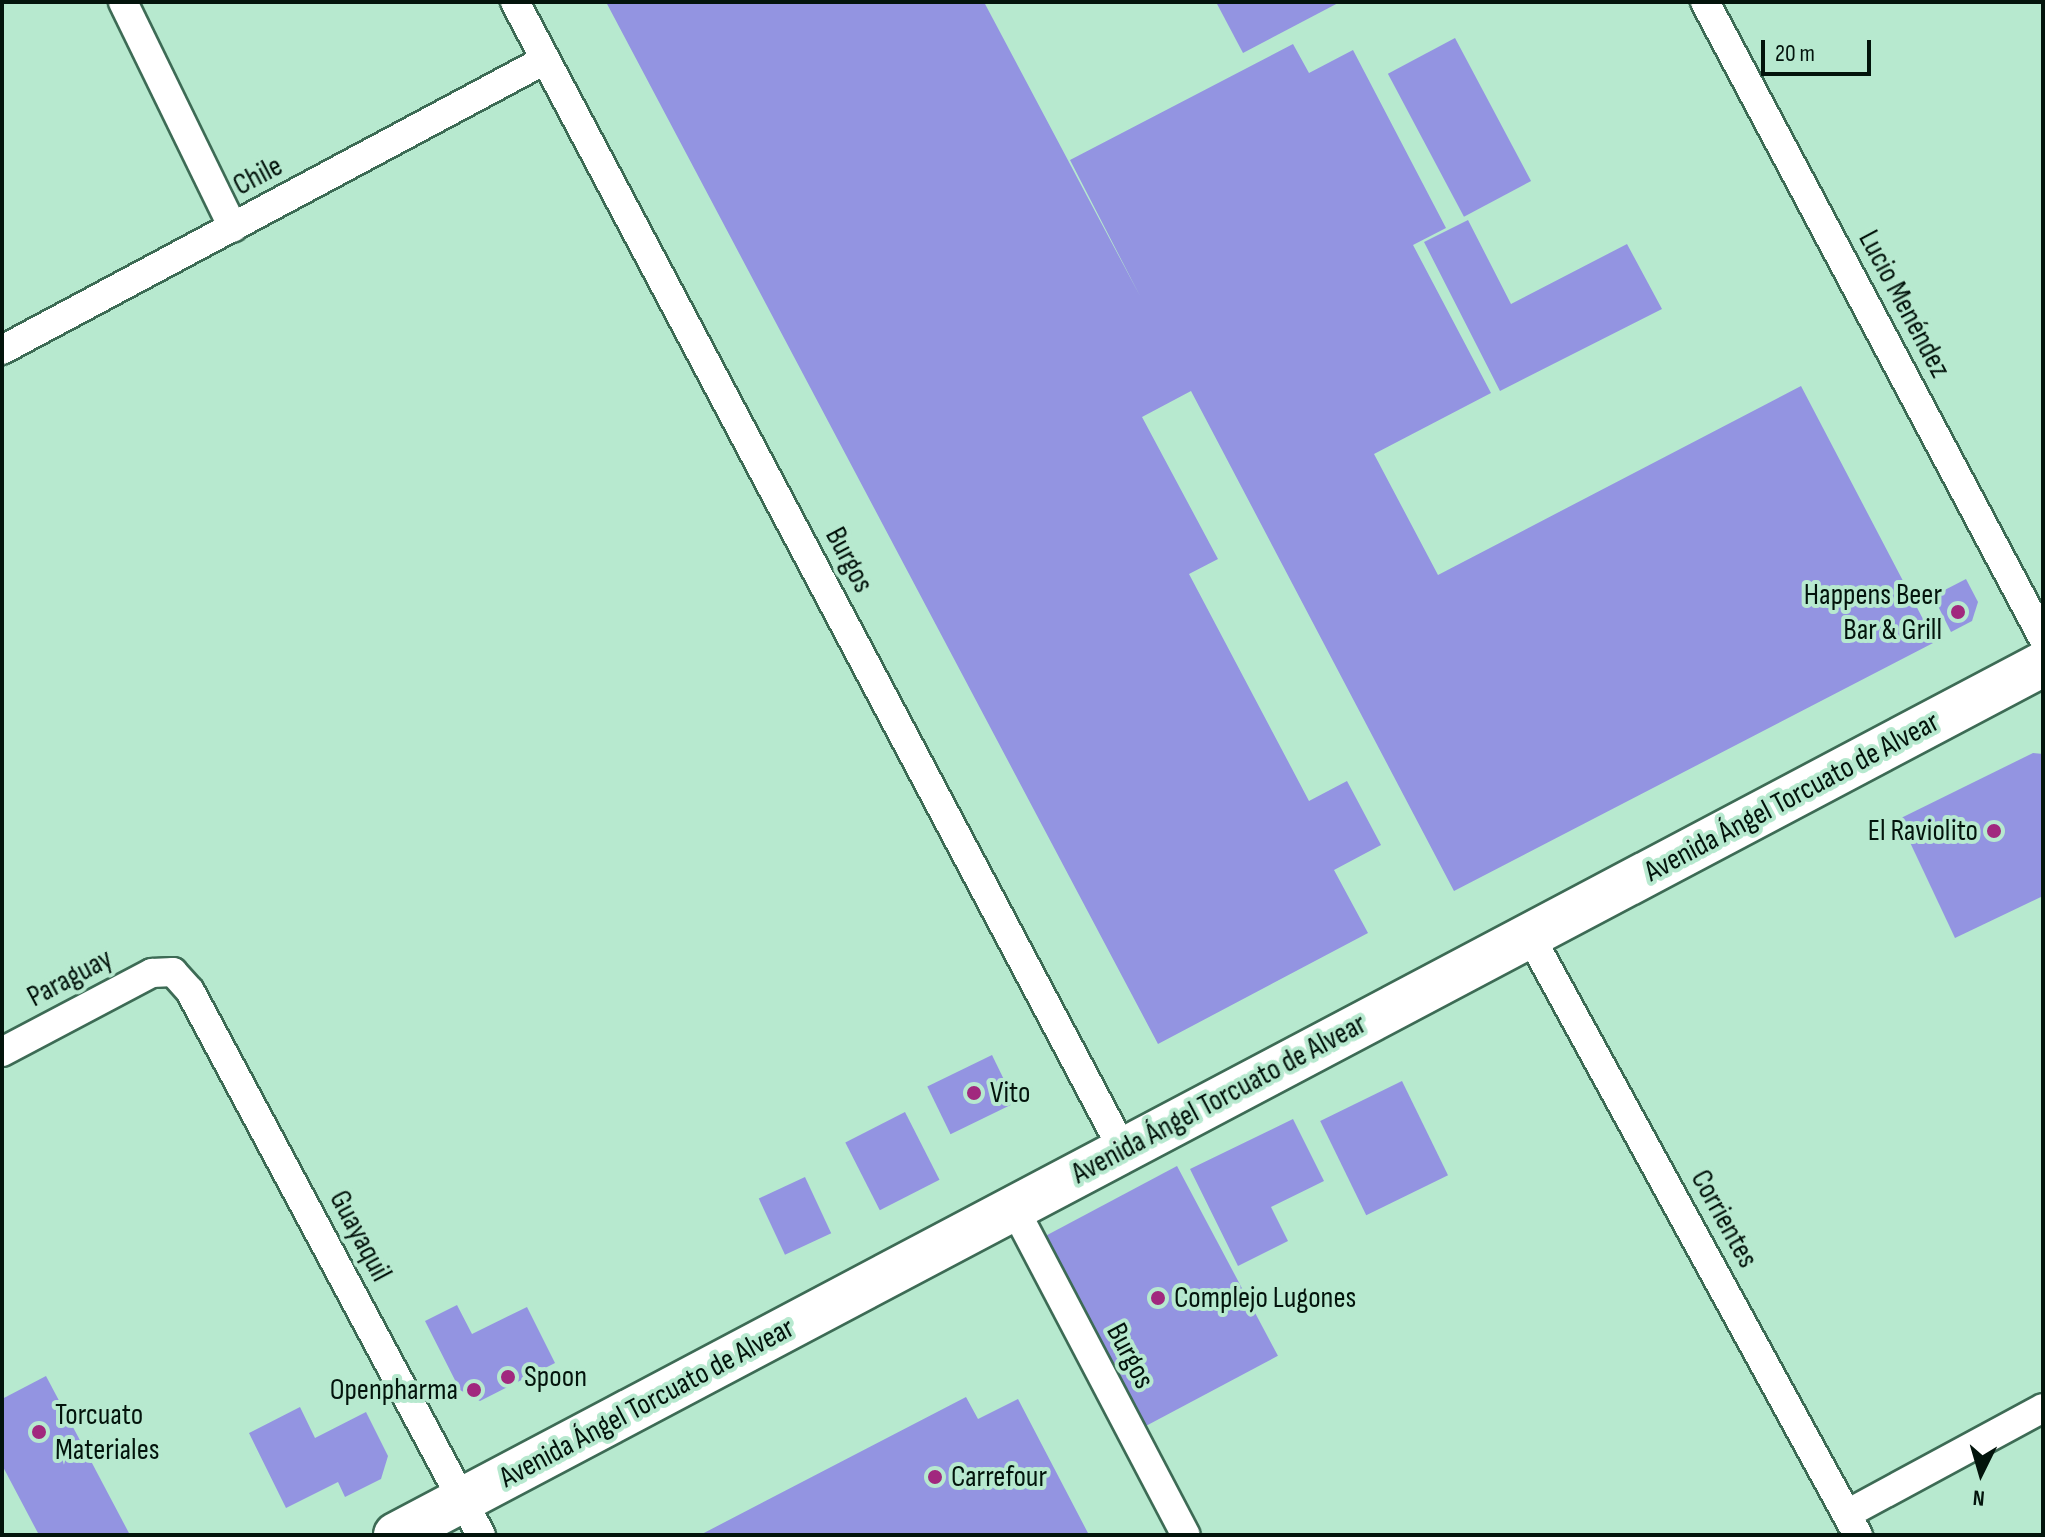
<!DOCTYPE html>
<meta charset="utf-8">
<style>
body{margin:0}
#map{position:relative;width:2045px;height:1537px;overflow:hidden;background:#b7e9cf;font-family:"Sofia Sans Condensed",sans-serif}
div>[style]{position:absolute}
.building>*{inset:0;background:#9394e1;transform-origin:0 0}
.roads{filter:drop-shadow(2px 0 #3d6b55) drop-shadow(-2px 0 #3d6b55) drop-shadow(0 2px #3d6b55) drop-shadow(0 -2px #3d6b55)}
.minor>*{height:28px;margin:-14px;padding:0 14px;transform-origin:14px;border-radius:14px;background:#fff}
.primary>*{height:44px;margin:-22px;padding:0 22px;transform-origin:22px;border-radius:22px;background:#fff}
.dots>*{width:22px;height:22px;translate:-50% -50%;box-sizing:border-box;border:4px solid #b7e9cf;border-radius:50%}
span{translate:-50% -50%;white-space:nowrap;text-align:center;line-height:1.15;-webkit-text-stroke:8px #b7e9cf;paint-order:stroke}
.street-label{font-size:30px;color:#03140c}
.poi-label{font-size:30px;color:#03140c}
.right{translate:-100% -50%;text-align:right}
.left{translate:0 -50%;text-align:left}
.frame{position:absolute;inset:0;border:4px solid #03140c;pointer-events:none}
.north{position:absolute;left:1941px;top:1433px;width:80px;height:80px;-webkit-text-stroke:6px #b7e9cf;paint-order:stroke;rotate:185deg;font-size:22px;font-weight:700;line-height:32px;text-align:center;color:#03140c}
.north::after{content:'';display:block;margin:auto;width:28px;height:36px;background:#03140c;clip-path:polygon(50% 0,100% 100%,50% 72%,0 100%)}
.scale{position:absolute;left:1761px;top:40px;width:110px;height:36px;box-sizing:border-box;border:4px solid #03140c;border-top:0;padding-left:10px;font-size:24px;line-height:28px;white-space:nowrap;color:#03140c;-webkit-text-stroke:6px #b7e9cf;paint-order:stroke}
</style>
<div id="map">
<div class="building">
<i style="clip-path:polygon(606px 2px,984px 2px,1140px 296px,1070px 160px,1293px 44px,1309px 73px,1353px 50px,1446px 228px,1413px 245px,1491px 393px,1374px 454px,1438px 575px,1801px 386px,1935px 642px,1454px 891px,1191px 391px,1142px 417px,1218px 559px,1189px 574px,1309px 801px,1347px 781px,1381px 845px,1334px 870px,1368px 933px,1158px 1044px)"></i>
<i style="clip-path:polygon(1216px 2px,1340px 2px,1243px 53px)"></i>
<i style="left:1455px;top:38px;width:162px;height:76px;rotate:62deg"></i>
<i style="clip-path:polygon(1468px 220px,1511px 304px,1627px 244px,1662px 309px,1500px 391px,1424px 242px)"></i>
<i style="clip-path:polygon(1966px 579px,1978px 602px,1972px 621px,1951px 632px,1933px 596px)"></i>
<i style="clip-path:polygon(2033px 753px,2043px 754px,2043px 896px,1955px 938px,1899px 819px)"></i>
<i style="left:992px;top:1055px;width:53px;height:72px;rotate:64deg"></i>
<i style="left:1402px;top:1081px;width:105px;height:91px;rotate:64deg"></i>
<i style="left:905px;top:1112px;width:76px;height:67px;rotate:63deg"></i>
<i style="clip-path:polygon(1293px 1119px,1324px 1181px,1271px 1207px,1288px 1241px,1238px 1266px,1190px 1169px)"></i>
<i style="left:1177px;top:1166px;width:215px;height:156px;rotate:62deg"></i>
<i style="left:805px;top:1177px;width:62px;height:51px;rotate:65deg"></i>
<i style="clip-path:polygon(457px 1305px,472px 1334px,527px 1307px,555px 1363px,480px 1401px,460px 1390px,425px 1321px)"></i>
<i style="clip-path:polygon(46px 1376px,130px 1535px,39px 1535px,2px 1465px,2px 1399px)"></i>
<i style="clip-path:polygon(966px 1397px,978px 1419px,1018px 1399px,1089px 1535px,700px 1535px)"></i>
<i style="clip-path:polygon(300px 1407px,315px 1438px,366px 1412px,388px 1456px,381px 1479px,345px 1497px,338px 1482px,286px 1508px,249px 1433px)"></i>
</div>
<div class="roads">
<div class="minor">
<i style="left:123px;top:2px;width:251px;rotate:64deg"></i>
<i style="left:515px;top:2px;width:1299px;rotate:62.09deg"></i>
<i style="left:1705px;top:2px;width:720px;rotate:62.01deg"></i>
<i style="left:2px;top:350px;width:616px;rotate:-28.11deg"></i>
<i style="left:1530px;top:936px;width:683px;rotate:61.3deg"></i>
<i style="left:2px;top:1052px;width:170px;rotate:-27.8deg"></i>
<i style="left:152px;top:973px;width:21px;rotate:-3deg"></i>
<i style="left:173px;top:972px;width:25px;rotate:48deg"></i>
<i style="left:190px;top:991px;width:617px;rotate:61.86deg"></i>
<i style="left:1014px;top:1208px;width:369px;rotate:62.3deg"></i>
<i style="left:1847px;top:1514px;width:223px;rotate:-28.4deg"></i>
</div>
<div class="primary">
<i style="left:396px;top:1535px;width:1863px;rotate:-27.87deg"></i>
</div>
</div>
<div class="dots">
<i style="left:1958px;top:612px;background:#a1287e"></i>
<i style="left:1994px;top:831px;background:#a1287e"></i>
<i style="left:974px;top:1093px;background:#a1287e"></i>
<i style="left:1158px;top:1298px;background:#a1287e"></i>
<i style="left:508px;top:1377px;background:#a1287e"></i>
<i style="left:474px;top:1390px;background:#a1287e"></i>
<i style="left:39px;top:1432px;background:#a1287e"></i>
<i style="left:935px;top:1477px;background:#a1287e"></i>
</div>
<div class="street-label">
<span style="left:258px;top:176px;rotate:-28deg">Chile</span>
<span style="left:1904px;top:304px;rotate:62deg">Lucio Menéndez</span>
<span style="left:849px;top:560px;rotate:62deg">Burgos</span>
<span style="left:1792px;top:797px;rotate:-28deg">Avenida Ángel Torcuato de Alvear</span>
<span style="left:70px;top:978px;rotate:-28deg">Paraguay</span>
<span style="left:1219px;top:1099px;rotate:-28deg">Avenida Ángel Torcuato de Alvear</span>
<span style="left:1724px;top:1219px;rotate:61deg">Corrientes</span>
<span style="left:360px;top:1236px;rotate:62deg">Guayaquil</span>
<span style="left:1130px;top:1356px;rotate:62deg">Burgos</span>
<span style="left:647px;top:1403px;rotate:-28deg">Avenida Ángel Torcuato de Alvear</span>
</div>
<div class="poi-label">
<span class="right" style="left:1942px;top:612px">Happens Beer<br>Bar &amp; Grill</span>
<span class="right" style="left:1978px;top:831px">El Raviolito</span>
<span class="left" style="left:990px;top:1093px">Vito</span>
<span class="left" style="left:1174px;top:1298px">Complejo Lugones</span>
<span class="left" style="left:524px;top:1377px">Spoon</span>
<span class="right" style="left:458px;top:1390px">Openpharma</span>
<span class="left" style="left:55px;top:1432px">Torcuato<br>Materiales</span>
<span class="left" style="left:951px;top:1477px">Carrefour</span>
</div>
<div class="frame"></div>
<div class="north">N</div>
<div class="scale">20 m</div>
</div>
